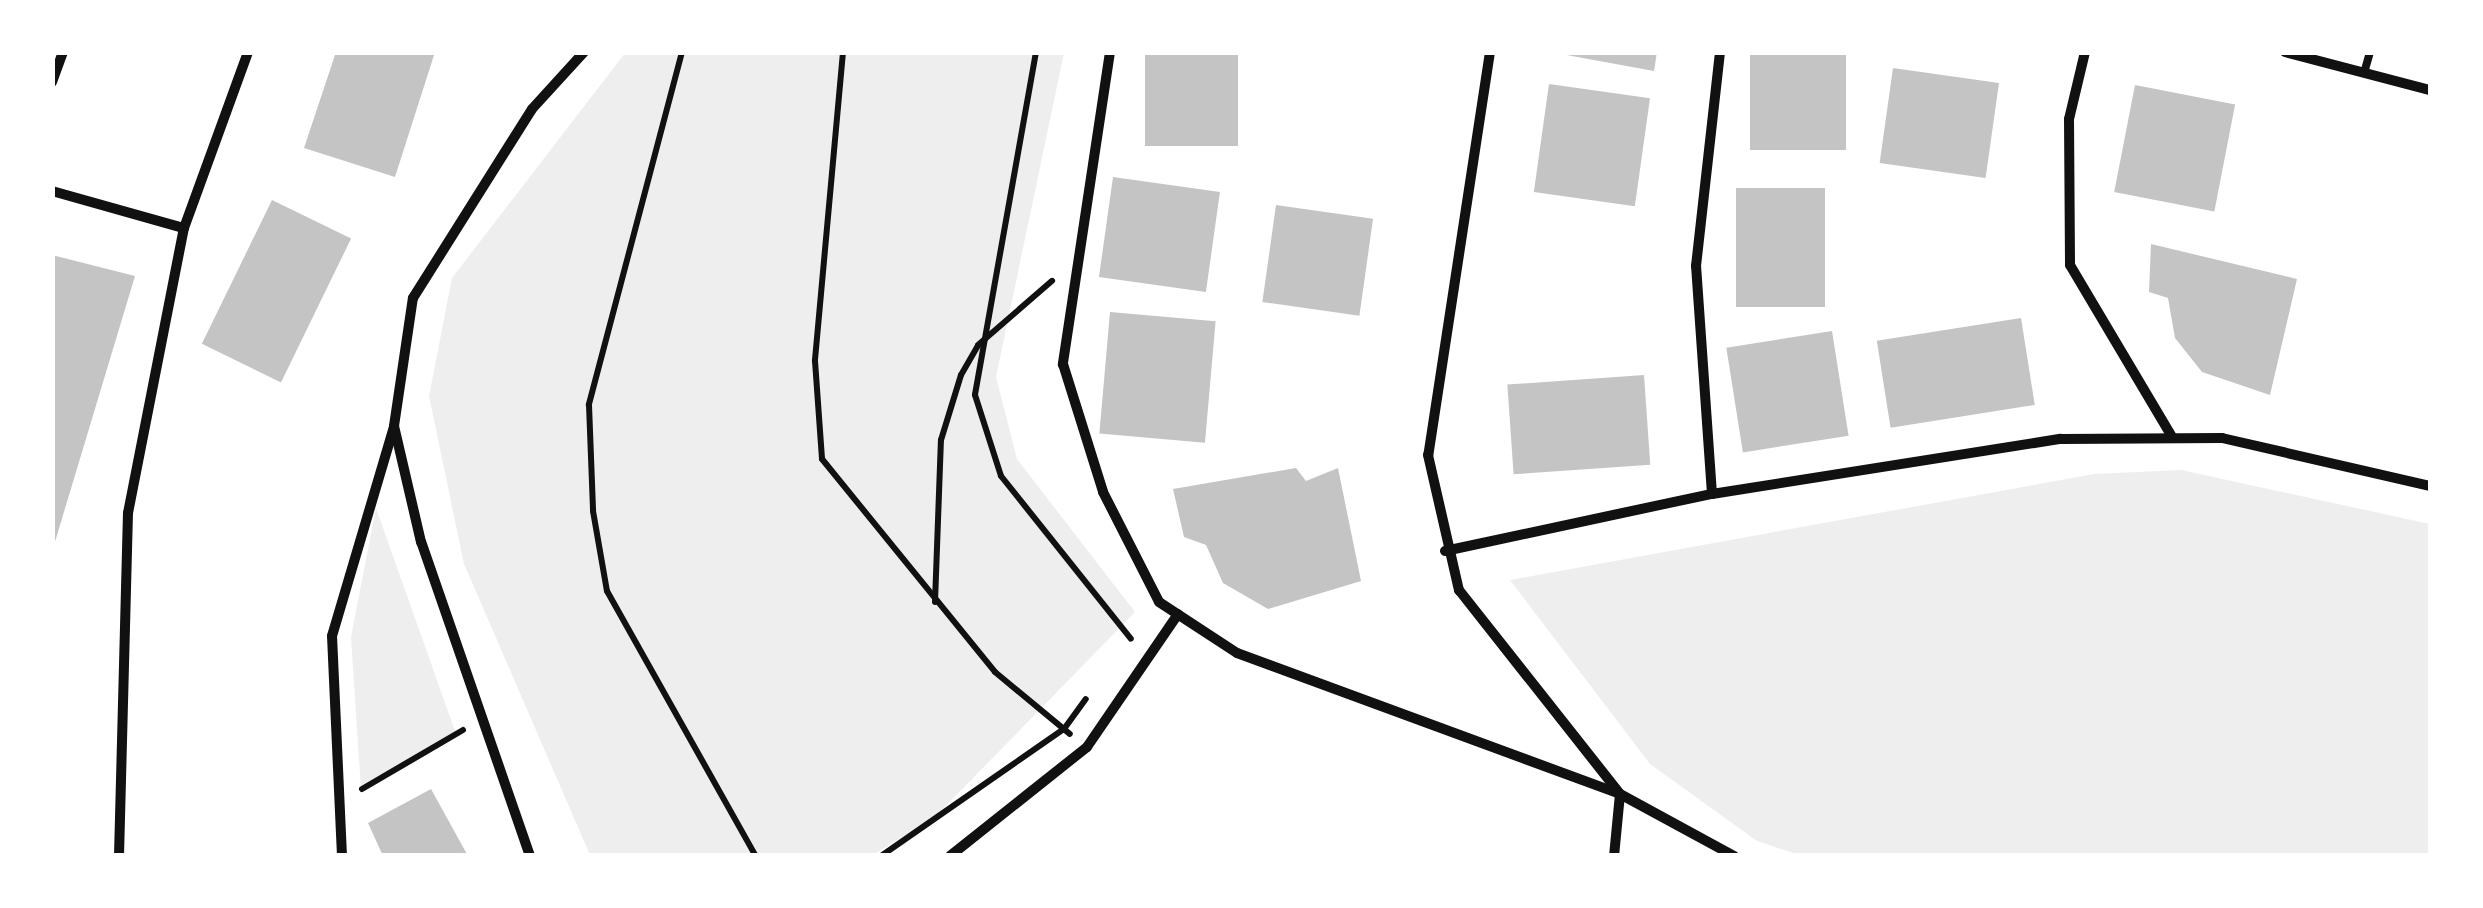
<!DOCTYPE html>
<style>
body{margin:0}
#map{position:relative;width:2483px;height:908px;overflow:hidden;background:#fff;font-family:"DejaVu Sans",sans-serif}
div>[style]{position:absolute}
.green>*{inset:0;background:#eee}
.building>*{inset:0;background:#c4c4c4;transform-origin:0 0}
.path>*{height:6px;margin:-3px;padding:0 3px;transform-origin:3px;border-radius:3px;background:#111}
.service>*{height:8px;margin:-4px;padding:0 4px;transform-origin:4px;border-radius:4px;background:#111}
.minor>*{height:10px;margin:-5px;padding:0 5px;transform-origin:5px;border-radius:5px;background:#111}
span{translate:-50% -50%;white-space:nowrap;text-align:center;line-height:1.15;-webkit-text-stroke:9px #fff;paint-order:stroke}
.frame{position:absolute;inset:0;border:55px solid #fff;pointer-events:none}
</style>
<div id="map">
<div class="green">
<i style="clip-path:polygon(625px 53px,1064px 53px,996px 377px,1017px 459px,1135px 612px,935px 817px,873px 855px,590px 855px,464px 564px,429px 396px,452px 278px)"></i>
<i style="clip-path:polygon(2181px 470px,2430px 524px,2430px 855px,1799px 855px,1757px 841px,1650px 764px,1510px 580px,2094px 474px)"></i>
<i style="clip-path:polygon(376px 508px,456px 734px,361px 790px,351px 637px)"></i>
</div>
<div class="building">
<i style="clip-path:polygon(336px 52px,435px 52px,395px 177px,304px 148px)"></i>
<i style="left:1145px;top:52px;width:93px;height:94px"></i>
<i style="clip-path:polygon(1550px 52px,1657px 52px,1654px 71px)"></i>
<i style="left:1750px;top:52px;width:96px;height:98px"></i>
<i style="left:1893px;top:68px;width:107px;height:96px;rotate:8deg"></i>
<i style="left:1549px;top:84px;width:102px;height:109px;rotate:8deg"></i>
<i style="left:2135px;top:85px;width:102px;height:109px;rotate:11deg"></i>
<i style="left:1113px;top:177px;width:108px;height:101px;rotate:8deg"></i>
<i style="left:1736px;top:188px;width:89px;height:119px"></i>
<i style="left:272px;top:200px;width:88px;height:160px;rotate:26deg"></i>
<i style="left:1276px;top:205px;width:98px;height:98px;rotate:8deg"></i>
<i style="clip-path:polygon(2151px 244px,2297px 279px,2270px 395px,2202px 372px,2175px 338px,2168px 298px,2149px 292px)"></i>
<i style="clip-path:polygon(52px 255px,135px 276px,54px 545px,52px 544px)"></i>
<i style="left:1110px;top:312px;width:106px;height:122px;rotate:5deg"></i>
<i style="left:2021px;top:318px;width:88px;height:146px;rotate:81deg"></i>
<i style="left:1832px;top:331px;width:106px;height:107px;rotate:81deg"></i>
<i style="left:1644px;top:375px;width:90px;height:137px;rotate:86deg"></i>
<i style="clip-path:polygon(1296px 468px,1306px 481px,1338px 468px,1361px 581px,1268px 609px,1223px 583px,1206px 545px,1184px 537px,1173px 489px)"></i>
<i style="clip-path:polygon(431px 789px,468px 856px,383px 856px,368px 823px)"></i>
</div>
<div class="path">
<i style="left:682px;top:52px;width:365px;rotate:104.8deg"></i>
<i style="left:589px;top:405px;width:106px;rotate:87.8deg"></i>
<i style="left:593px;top:511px;width:81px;rotate:80.1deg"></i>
<i style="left:607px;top:591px;width:304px;rotate:60.7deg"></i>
<i style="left:843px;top:52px;width:310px;rotate:95.2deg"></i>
<i style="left:815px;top:361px;width:98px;rotate:85.9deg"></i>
<i style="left:822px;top:459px;width:274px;rotate:50.9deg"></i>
<i style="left:995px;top:672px;width:97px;rotate:39.6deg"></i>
<i style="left:1036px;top:52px;width:348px;rotate:100.1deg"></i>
<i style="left:975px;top:395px;width:85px;rotate:72.2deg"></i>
<i style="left:1001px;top:476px;width:208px;rotate:51.4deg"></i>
<i style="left:935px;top:602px;width:162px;rotate:-87.9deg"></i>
<i style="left:941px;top:440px;width:68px;rotate:-72.9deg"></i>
<i style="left:961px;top:375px;width:34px;rotate:-60deg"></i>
<i style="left:978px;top:345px;width:98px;rotate:-40.9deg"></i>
<i style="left:362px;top:789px;width:117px;rotate:-30.3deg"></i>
<i style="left:881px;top:856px;width:223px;rotate:-34.8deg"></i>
<i style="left:1064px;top:729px;width:37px;rotate:-54deg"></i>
</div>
<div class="service">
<i style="left:2364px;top:73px;width:22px;rotate:-74deg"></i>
</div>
<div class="minor">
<i style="left:1110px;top:52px;width:316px;rotate:98.6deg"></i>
<i style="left:1063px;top:364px;width:134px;rotate:72.6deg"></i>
<i style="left:1103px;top:492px;width:123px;rotate:63deg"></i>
<i style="left:1159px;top:602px;width:93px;rotate:33.2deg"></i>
<i style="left:1237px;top:653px;width:408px;rotate:20.2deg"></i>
<i style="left:1620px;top:794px;width:130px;rotate:28.5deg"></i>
<i style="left:1490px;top:52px;width:408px;rotate:98.7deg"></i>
<i style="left:1428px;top:455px;width:139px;rotate:77.1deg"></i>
<i style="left:1459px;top:590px;width:260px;rotate:51.7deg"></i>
<i style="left:1620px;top:794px;width:62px;rotate:95.5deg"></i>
<i style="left:2085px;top:52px;width:69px;rotate:103.4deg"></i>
<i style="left:2069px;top:119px;width:146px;rotate:89.6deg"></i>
<i style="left:2070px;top:265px;width:198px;rotate:59.3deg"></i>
<i style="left:2285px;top:52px;width:150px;rotate:14.7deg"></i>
<i style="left:52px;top:82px;width:32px;rotate:-70deg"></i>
<i style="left:52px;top:191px;width:137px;rotate:15.7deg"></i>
<i style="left:1712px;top:494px;width:229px;rotate:-94deg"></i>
<i style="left:1696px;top:266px;width:215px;rotate:-83.6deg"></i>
<i style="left:1445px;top:551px;width:273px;rotate:-12.1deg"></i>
<i style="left:1712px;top:494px;width:353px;rotate:-9deg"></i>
<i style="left:2061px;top:439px;width:161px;rotate:-0.4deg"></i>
<i style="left:2222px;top:438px;width:213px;rotate:13deg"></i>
<i style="left:119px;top:856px;width:343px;rotate:-88.5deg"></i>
<i style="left:128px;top:513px;width:290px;rotate:-78.9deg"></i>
<i style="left:184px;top:228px;width:187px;rotate:-70deg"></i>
<i style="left:342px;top:856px;width:220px;rotate:-92.6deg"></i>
<i style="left:332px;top:636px;width:218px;rotate:-73.5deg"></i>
<i style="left:530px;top:856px;width:332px;rotate:-109.1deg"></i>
<i style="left:421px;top:542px;width:119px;rotate:-103.1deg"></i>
<i style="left:394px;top:426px;width:129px;rotate:-81.6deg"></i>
<i style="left:413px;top:298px;width:223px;rotate:-57.8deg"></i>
<i style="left:532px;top:109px;width:77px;rotate:-47.6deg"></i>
<i style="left:950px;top:856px;width:175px;rotate:-38.5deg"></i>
<i style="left:1087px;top:747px;width:161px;rotate:-55.6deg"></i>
</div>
<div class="frame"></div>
</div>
